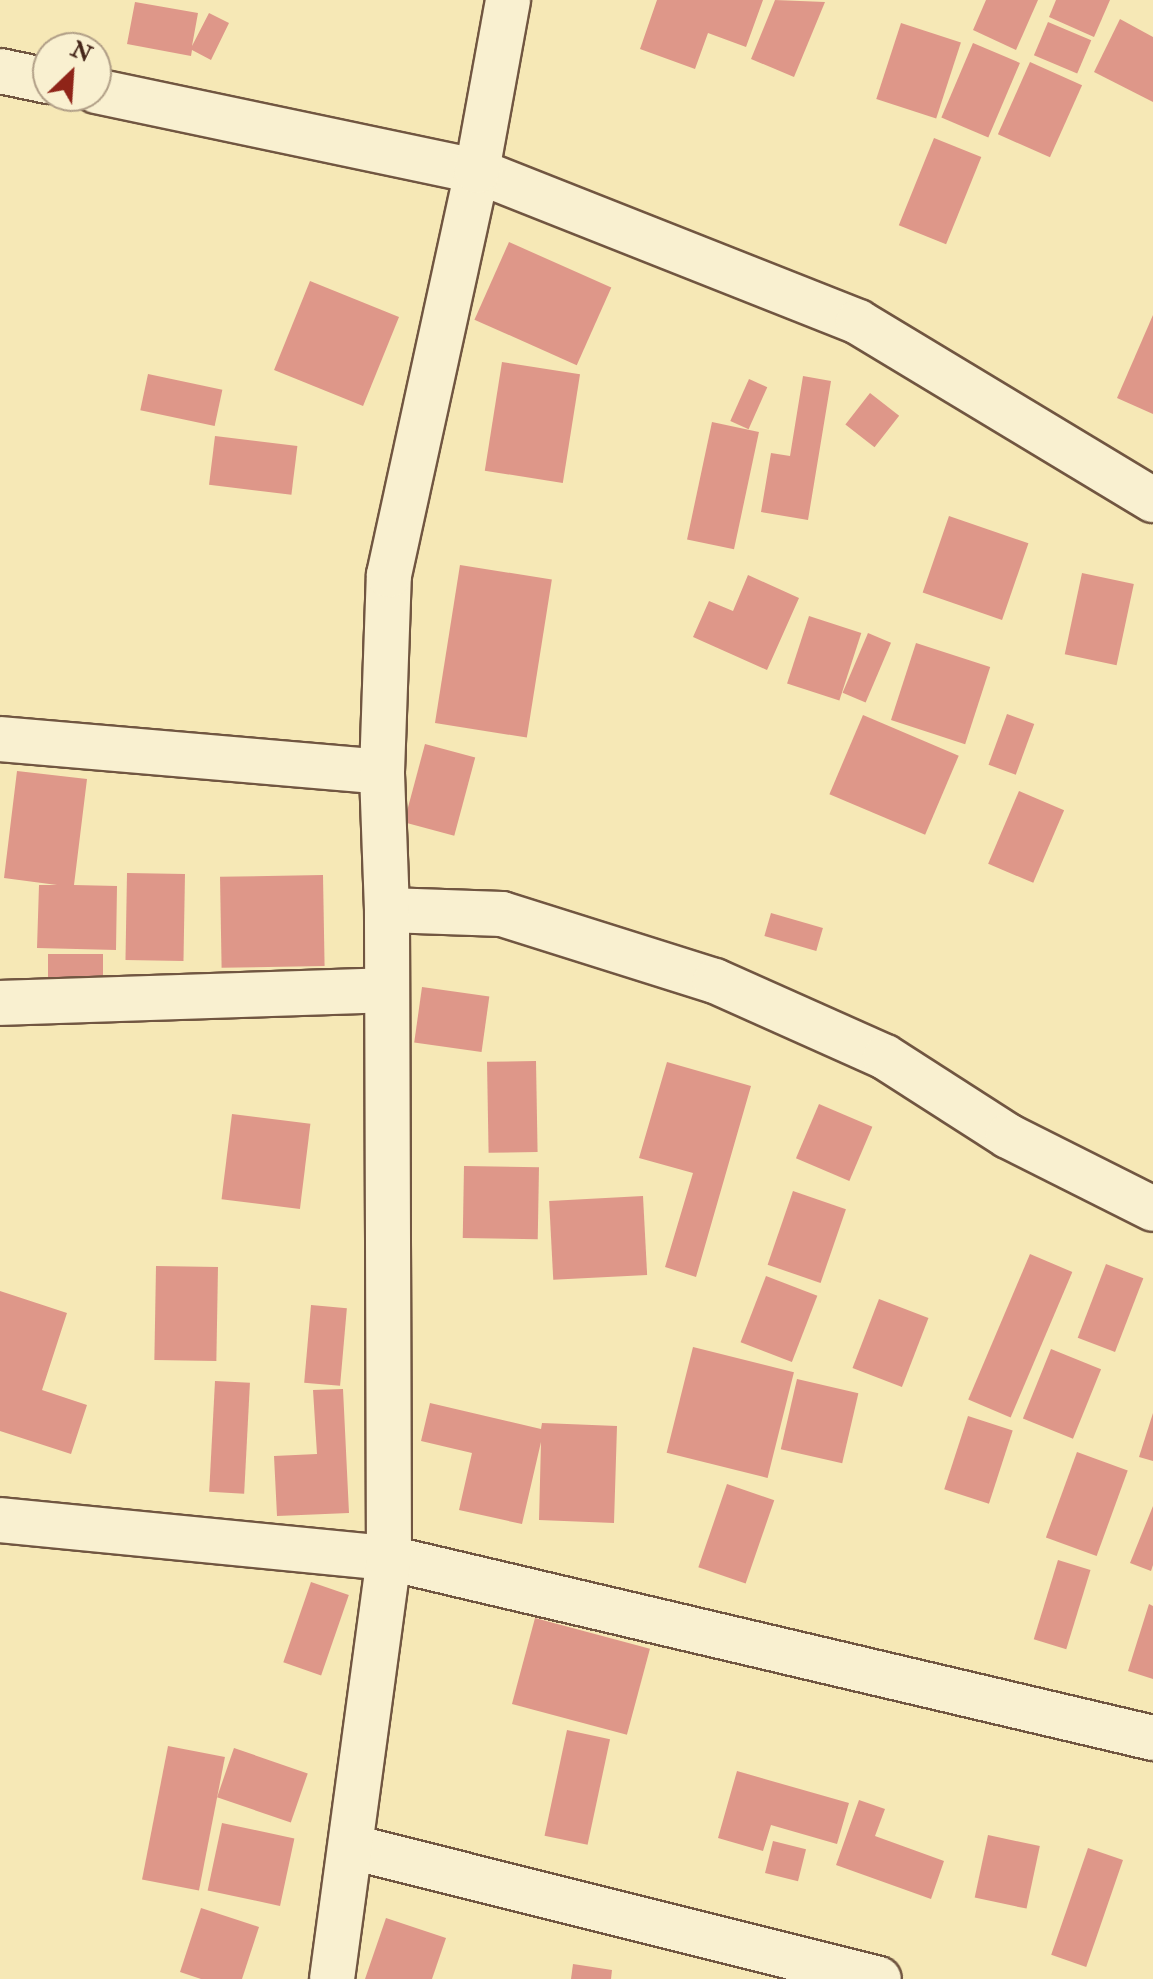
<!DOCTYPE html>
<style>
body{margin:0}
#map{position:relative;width:1153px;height:1979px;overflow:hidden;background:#f6e8b6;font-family:"IM FELL Double Pica",serif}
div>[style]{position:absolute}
.building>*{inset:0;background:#de9789;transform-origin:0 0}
.roads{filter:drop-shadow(2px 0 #715641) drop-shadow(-2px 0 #715641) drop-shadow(0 2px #715641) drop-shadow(0 -2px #715641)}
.minor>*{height:44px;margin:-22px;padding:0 22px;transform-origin:22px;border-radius:22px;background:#f9f0d0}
span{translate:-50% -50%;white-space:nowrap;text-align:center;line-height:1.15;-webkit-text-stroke:6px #f9f0d0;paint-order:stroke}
.north{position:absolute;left:32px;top:32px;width:80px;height:80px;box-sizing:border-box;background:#f9f0d0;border:2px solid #b19f87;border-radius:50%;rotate:25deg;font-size:22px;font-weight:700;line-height:32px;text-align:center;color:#45261a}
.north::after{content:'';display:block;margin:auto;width:28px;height:36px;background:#8f2418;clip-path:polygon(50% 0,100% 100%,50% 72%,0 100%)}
</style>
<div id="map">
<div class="building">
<i style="clip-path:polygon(657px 0,763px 0,746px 47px,708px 33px,695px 69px,640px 49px)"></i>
<i style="clip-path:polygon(775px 0,825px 2px,794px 77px,751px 59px)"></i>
<i style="clip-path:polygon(986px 0,1038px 0,1016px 50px,973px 30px)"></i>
<i style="clip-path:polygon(1056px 0,1110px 0,1094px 37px,1049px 17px)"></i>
<i style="clip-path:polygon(135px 2px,198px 13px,192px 46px,209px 13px,229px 23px,211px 60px,192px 50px,191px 56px,127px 44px)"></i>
<i style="clip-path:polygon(1120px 19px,1153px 37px,1153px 102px,1094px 72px)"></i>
<i style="left:1048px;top:22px;width:47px;height:36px;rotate:23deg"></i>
<i style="left:901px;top:23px;width:63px;height:80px;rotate:18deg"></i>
<i style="left:973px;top:43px;width:51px;height:81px;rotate:23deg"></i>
<i style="left:1030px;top:62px;width:57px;height:79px;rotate:24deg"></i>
<i style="left:934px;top:138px;width:51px;height:94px;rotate:22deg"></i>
<i style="left:509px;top:242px;width:112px;height:85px;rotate:24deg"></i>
<i style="left:310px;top:281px;width:96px;height:96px;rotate:22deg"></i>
<i style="clip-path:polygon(1153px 315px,1153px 414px,1117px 398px)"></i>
<i style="left:502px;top:362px;width:79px;height:110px;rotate:9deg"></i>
<i style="left:148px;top:374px;width:76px;height:37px;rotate:12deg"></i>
<i style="clip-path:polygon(803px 376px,831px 381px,808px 520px,761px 512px,771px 453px,790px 456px)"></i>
<i style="left:749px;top:379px;width:20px;height:46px;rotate:24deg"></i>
<i style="left:870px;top:393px;width:37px;height:40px;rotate:38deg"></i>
<i style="left:712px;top:422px;width:48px;height:120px;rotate:12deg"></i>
<i style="left:215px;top:436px;width:83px;height:49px;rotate:7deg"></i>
<i style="left:949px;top:516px;width:84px;height:81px;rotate:19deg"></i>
<i style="left:460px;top:565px;width:93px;height:160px;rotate:9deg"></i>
<i style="left:1082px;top:573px;width:53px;height:83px;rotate:12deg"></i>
<i style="clip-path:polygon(748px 575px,799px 598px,767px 670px,693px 637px,709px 601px,733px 611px)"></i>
<i style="left:809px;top:616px;width:55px;height:71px;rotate:18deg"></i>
<i style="left:868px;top:633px;width:25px;height:65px;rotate:23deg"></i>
<i style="left:916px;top:643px;width:78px;height:81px;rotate:18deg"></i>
<i style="left:1007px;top:714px;width:29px;height:54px;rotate:20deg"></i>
<i style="left:863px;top:715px;width:104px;height:86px;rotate:23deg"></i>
<i style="left:425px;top:744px;width:52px;height:81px;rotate:15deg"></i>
<i style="clip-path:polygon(17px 771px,87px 779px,74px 885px,117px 886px,116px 950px,37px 948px,39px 885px,57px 885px,4px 878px)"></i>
<i style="left:1019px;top:791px;width:49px;height:79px;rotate:23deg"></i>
<i style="left:127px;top:873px;width:58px;height:87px;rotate:1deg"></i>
<i style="left:323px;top:875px;width:91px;height:103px;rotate:89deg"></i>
<i style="left:771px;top:913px;width:54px;height:24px;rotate:16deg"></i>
<i style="left:48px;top:954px;width:55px;height:27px"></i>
<i style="left:422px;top:987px;width:68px;height:56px;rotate:8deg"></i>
<i style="left:536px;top:1061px;width:91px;height:49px;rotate:89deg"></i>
<i style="clip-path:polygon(667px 1062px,751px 1086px,696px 1277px,665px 1267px,693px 1173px,639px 1158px)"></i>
<i style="left:819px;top:1104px;width:58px;height:59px;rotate:23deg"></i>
<i style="left:232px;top:1114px;width:79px;height:86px;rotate:7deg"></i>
<i style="left:464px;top:1166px;width:75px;height:72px;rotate:1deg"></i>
<i style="left:793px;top:1191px;width:56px;height:78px;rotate:19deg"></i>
<i style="left:643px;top:1196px;width:79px;height:94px;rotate:87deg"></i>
<i style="left:1030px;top:1254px;width:46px;height:158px;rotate:23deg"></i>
<i style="left:1106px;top:1264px;width:40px;height:79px;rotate:21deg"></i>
<i style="left:156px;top:1266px;width:62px;height:94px;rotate:1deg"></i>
<i style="left:766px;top:1276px;width:55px;height:71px;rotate:21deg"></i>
<i style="clip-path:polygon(0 1291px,67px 1313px,42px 1390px,87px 1405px,71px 1454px,0 1431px)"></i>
<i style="left:879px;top:1299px;width:53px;height:74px;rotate:21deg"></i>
<i style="left:311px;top:1305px;width:36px;height:78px;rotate:5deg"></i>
<i style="left:693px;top:1347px;width:104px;height:109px;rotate:14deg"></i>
<i style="left:1051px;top:1349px;width:54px;height:75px;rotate:22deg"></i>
<i style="left:797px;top:1379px;width:63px;height:72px;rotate:13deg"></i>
<i style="left:215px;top:1381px;width:35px;height:111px;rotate:3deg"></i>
<i style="clip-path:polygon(343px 1389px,349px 1513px,277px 1516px,274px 1456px,317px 1454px,313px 1390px)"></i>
<i style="clip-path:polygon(430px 1403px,541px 1429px,542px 1423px,617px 1426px,614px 1523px,539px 1520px,541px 1442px,522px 1524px,459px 1510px,472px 1453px,421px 1441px)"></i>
<i style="clip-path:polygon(1153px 1413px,1153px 1461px,1139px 1457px)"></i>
<i style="left:968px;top:1416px;width:47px;height:77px;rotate:18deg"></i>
<i style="left:1077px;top:1452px;width:54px;height:91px;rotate:20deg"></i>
<i style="left:727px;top:1484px;width:50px;height:88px;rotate:19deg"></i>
<i style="clip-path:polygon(1153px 1506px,1153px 1565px,1151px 1571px,1130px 1563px)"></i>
<i style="left:1058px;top:1560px;width:34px;height:83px;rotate:17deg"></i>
<i style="left:311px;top:1582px;width:40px;height:85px;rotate:19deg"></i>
<i style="clip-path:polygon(1149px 1604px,1153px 1606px,1153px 1679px,1128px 1671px)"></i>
<i style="left:535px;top:1618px;width:119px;height:89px;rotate:15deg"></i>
<i style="left:567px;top:1730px;width:44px;height:108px;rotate:12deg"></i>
<i style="left:168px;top:1746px;width:58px;height:136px;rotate:11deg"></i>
<i style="left:234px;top:1748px;width:78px;height:52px;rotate:19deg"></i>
<i style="clip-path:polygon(737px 1771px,849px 1803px,837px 1844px,771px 1825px,763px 1851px,718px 1838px)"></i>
<i style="clip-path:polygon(859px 1800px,885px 1809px,875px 1836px,944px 1861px,931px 1899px,836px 1865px)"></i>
<i style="left:222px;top:1823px;width:74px;height:69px;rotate:12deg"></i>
<i style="left:988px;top:1835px;width:53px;height:64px;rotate:12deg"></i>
<i style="left:773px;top:1841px;width:34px;height:33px;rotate:14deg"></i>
<i style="left:1088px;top:1848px;width:37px;height:113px;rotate:19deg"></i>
<i style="clip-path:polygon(201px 1908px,259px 1927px,242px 1979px,201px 1979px,180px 1972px)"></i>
<i style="clip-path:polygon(386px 1918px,446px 1938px,432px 1979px,365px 1979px)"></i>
<i style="clip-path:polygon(573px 1964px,612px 1970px,611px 1979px,571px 1979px)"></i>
</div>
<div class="roads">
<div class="minor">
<i style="left:0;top:71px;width:49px;rotate:11.8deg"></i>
<i style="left:96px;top:91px;width:389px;rotate:11.9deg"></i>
<i style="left:477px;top:171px;width:410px;rotate:21.6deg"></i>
<i style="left:858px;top:322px;width:345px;rotate:31.1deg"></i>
<i style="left:0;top:739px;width:383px;rotate:4.9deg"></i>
<i style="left:387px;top:910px;width:115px;rotate:2deg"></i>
<i style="left:502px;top:914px;width:223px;rotate:17.5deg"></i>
<i style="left:715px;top:981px;width:186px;rotate:24.1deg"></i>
<i style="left:885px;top:1057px;width:146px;rotate:32.7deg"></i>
<i style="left:1008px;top:1136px;width:162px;rotate:26.7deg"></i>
<i style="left:0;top:1003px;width:386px;rotate:-1.9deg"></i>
<i style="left:0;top:1520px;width:391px;rotate:5.6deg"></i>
<i style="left:389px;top:1558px;width:785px;rotate:13.26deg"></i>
<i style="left:352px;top:1847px;width:543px;rotate:14.06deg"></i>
<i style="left:332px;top:1979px;width:425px;rotate:-82.3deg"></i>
<i style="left:389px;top:1558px;width:648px;rotate:-90.18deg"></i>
<i style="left:387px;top:910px;width:138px;rotate:-92.1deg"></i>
<i style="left:382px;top:772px;width:197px;rotate:-88deg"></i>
<i style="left:389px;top:575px;width:413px;rotate:-77.7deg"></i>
<i style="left:477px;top:171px;width:174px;rotate:-79.7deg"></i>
</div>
</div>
<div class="north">N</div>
</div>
